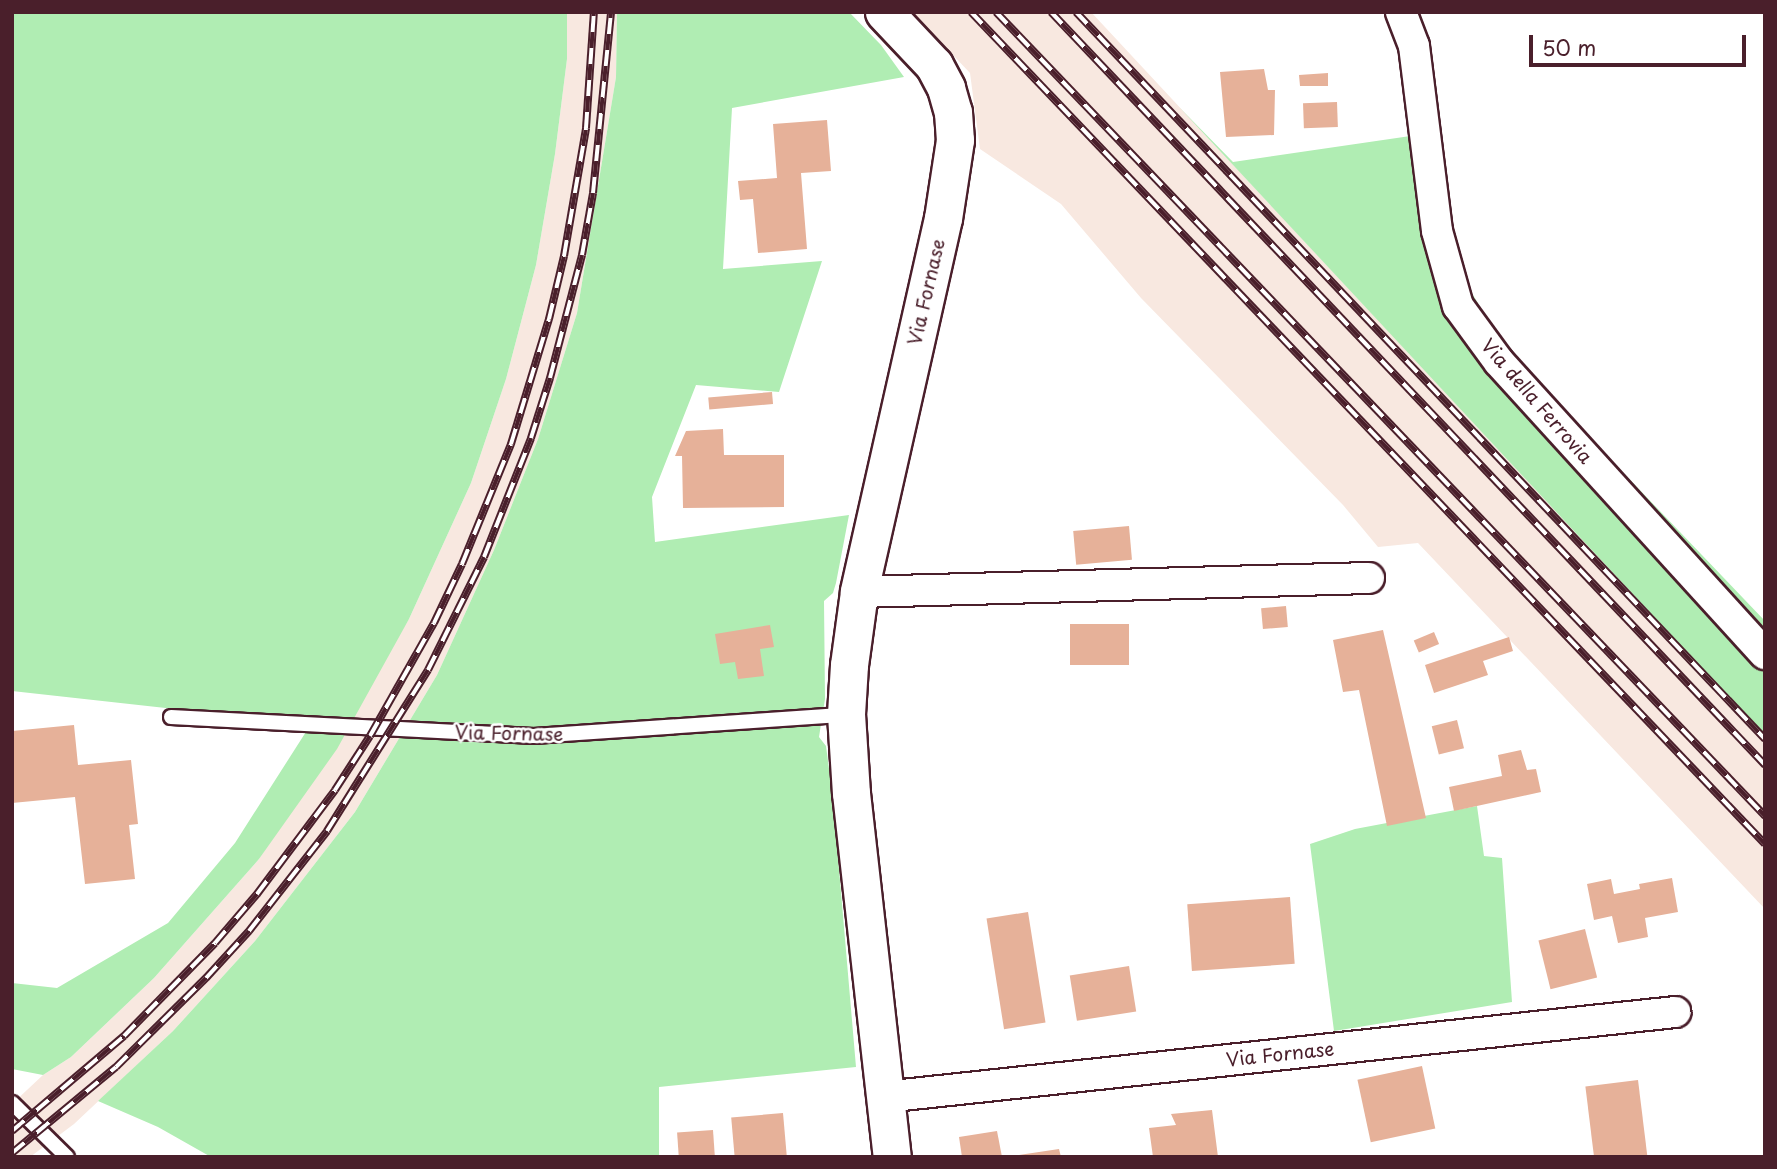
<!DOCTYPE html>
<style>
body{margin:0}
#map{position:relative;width:1777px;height:1169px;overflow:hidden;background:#fff;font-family:"Playpen Sans",sans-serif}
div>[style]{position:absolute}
.built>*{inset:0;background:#f8e8e0}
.green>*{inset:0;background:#b0edb3}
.building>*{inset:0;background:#e6b199;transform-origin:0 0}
.roads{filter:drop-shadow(2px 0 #4a1f2b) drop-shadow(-2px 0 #4a1f2b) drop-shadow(0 2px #4a1f2b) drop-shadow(0 -2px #4a1f2b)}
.service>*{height:14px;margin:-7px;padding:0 7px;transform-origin:7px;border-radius:7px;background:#fff}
.minor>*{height:30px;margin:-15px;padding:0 15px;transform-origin:15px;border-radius:15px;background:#fff}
.tertiary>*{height:37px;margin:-18.5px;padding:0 18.5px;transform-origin:18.5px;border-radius:18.5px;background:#fff}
.rail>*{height:8px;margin-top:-4px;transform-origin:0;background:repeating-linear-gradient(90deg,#fff 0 16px,#4a1f2b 0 32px);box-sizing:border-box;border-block:2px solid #4a1f2b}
span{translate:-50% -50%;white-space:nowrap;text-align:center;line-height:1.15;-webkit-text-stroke:5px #fff;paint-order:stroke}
.street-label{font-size:19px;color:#4a1f2b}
.frame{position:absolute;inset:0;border:14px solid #4a1f2b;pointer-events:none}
.scale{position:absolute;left:1529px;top:35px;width:217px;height:32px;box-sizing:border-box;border:4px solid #4a1f2b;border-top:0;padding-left:9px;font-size:21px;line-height:24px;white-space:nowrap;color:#4a1f2b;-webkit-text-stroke:5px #fff;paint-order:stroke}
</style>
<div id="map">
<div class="built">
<i style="clip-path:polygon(567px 12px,617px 12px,616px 77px,577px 313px,538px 439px,494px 550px,437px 675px,355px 812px,255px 941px,173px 1031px,74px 1124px,30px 1157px,12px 1157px,12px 1104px,43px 1075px,71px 1057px,154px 978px,259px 859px,409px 619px,471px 483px,506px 379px,536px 265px,555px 154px,567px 59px)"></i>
<i style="clip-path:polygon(912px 12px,1091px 12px,1765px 736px,1765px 909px,1418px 543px,1378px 547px,1343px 505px,1141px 298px,1061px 204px,980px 149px,970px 73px)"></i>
</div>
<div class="green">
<i style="clip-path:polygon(12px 12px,567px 12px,567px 59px,555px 154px,536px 265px,506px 379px,471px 483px,409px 619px,337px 749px,259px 859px,154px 978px,71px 1057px,43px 1075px,12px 1069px,12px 983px,57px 988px,168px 923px,235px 843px,311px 724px,12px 691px)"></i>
<i style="clip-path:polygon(617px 12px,849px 12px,881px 45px,904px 77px,732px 108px,723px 269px,822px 261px,779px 392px,696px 385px,652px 497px,655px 542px,849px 515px,836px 583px,833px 593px,824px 601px,825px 699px,819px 737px,826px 746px,833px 799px,856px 1067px,659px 1087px,659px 1157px,211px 1157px,158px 1127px,98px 1101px,173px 1031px,255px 941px,355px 812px,437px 675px,494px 550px,538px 439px,577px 313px,616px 77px)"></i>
<i style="clip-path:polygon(1179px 107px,1233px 162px,1431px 133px,1450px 257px,1507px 351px,1765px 621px,1765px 736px)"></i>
<i style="clip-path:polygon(1477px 806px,1484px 856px,1502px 858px,1512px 1002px,1334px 1031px,1310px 844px,1355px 829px)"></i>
</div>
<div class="building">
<i style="clip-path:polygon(1264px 69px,1268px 90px,1275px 90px,1274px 135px,1226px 137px,1220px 72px)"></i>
<i style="clip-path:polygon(1328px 73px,1328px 86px,1300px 86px,1299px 75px)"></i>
<i style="left:1337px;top:102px;width:25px;height:34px;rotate:88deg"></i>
<i style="clip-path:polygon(827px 120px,831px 171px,801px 173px,807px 249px,758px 253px,753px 199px,740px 200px,738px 181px,777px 178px,773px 124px)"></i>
<i style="left:772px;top:392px;width:12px;height:64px;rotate:85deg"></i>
<i style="clip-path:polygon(723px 429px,724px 455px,784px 455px,784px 507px,683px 508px,682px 456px,675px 456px,686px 431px)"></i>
<i style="left:1129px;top:526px;width:34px;height:56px;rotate:85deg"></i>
<i style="left:1286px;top:606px;width:21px;height:25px;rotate:85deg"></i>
<i style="left:1070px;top:624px;width:59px;height:41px"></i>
<i style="clip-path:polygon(770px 625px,774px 647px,760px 649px,764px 676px,738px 679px,735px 662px,720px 664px,715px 634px)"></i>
<i style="clip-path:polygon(1383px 630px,1426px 818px,1387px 826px,1359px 690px,1343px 692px,1333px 640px)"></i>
<i style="left:1434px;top:632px;width:13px;height:22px;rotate:67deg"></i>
<i style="clip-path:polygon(1509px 637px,1513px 651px,1483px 661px,1488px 675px,1434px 693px,1425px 665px)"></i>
<i style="left:1457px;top:720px;width:29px;height:26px;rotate:76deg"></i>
<i style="clip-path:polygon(74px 725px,78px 765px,131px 760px,138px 824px,129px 825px,135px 879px,85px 884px,75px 797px,12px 803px,12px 731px)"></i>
<i style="clip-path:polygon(1521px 750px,1527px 770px,1536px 769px,1541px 792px,1454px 811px,1449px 787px,1502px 776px,1498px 755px)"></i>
<i style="clip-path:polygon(1672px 878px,1678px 912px,1645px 918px,1648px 937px,1618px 943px,1612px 916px,1594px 920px,1587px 884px,1611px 879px,1614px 894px,1640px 889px,1639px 884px)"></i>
<i style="left:1290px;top:897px;width:67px;height:103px;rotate:86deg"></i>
<i style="left:1028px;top:912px;width:112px;height:42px;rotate:81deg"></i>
<i style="left:1585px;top:929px;width:50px;height:48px;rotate:76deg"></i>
<i style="left:1129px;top:966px;width:46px;height:60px;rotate:81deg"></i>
<i style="left:1422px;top:1066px;width:64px;height:66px;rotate:78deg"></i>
<i style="left:1638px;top:1080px;width:78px;height:53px;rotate:83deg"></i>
<i style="clip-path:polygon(1212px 1110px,1218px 1157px,1153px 1157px,1149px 1128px,1176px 1125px,1171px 1114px)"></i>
<i style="left:783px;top:1113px;width:44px;height:52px;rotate:85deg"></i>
<i style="left:713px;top:1130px;width:27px;height:36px;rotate:86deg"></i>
<i style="clip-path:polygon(997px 1131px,1002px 1157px,962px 1157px,959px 1137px)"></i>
<i style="clip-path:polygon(1059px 1149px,1061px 1157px,1020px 1157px,1019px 1155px)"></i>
</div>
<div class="roads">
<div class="service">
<i style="left:171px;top:717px;width:363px;rotate:3deg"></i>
<i style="left:534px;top:736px;width:311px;rotate:-3.9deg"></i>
<i style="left:12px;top:1103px;width:77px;rotate:44.5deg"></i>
</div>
<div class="minor">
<i style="left:1401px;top:12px;width:36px;rotate:69deg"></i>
<i style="left:1414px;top:46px;width:186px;rotate:82.9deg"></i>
<i style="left:1437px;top:231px;width:78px;rotate:74.4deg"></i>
<i style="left:1458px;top:306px;width:69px;rotate:53.8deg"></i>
<i style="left:1499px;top:362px;width:395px;rotate:47.7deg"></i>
<i style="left:859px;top:592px;width:510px;rotate:-1.57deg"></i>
<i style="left:884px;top:1097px;width:796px;rotate:-6.13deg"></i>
</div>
<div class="tertiary">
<i style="left:884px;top:12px;width:73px;rotate:46.7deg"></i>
<i style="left:934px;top:65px;width:26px;rotate:62deg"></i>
<i style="left:946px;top:88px;width:25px;rotate:74deg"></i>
<i style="left:953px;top:112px;width:28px;rotate:86deg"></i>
<i style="left:955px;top:140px;width:79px;rotate:98.7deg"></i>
<i style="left:943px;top:218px;width:383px;rotate:102.7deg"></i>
<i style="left:859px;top:592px;width:74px;rotate:97.8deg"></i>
<i style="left:849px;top:665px;width:49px;rotate:93.5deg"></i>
<i style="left:846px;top:714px;width:79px;rotate:86.4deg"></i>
<i style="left:851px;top:793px;width:366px;rotate:83.6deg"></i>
</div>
</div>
<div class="rail">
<i style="left:971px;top:12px;width:1150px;rotate:46.34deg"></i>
<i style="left:996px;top:12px;width:1113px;rotate:46.27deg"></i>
<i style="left:1051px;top:12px;width:1038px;rotate:46.52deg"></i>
<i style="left:1076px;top:12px;width:1002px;rotate:46.54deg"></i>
<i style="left:12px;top:1131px;width:147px;rotate:-40.3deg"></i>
<i style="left:124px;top:1036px;width:130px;rotate:-45.6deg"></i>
<i style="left:215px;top:943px;width:65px;rotate:-49.4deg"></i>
<i style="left:257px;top:894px;width:130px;rotate:-53.1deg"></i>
<i style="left:335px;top:790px;width:64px;rotate:-57.1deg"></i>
<i style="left:370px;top:736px;width:130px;rotate:-60.5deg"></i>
<i style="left:434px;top:623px;width:65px;rotate:-64.6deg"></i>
<i style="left:462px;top:564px;width:130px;rotate:-67.8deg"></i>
<i style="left:511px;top:444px;width:131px;rotate:-73.1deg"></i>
<i style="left:549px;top:319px;width:65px;rotate:-76.6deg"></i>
<i style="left:564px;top:256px;width:130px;rotate:-80.2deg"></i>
<i style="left:586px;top:128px;width:116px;rotate:-86.1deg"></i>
<i style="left:12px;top:1153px;width:135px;rotate:-39.6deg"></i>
<i style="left:116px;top:1067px;width:127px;rotate:-44.7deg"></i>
<i style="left:206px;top:978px;width:64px;rotate:-47.5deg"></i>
<i style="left:249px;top:931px;width:127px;rotate:-52deg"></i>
<i style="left:327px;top:831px;width:190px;rotate:-57.9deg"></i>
<i style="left:428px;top:670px;width:126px;rotate:-63.6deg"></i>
<i style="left:484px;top:557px;width:128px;rotate:-68.4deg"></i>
<i style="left:531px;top:438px;width:63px;rotate:-72.4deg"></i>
<i style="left:550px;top:378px;width:127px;rotate:-75.4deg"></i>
<i style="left:582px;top:255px;width:63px;rotate:-79.9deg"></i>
<i style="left:593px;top:193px;width:182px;rotate:-84.3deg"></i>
</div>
<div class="street-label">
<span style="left:926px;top:292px;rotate:-77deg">Via Fornase</span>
<span style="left:1537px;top:401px;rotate:49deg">Via della Ferrovia</span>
<span style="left:509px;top:733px;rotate:1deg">Via Fornase</span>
<span style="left:1280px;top:1054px;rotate:-6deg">Via Fornase</span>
</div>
<div class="frame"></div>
<div class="scale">50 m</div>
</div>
